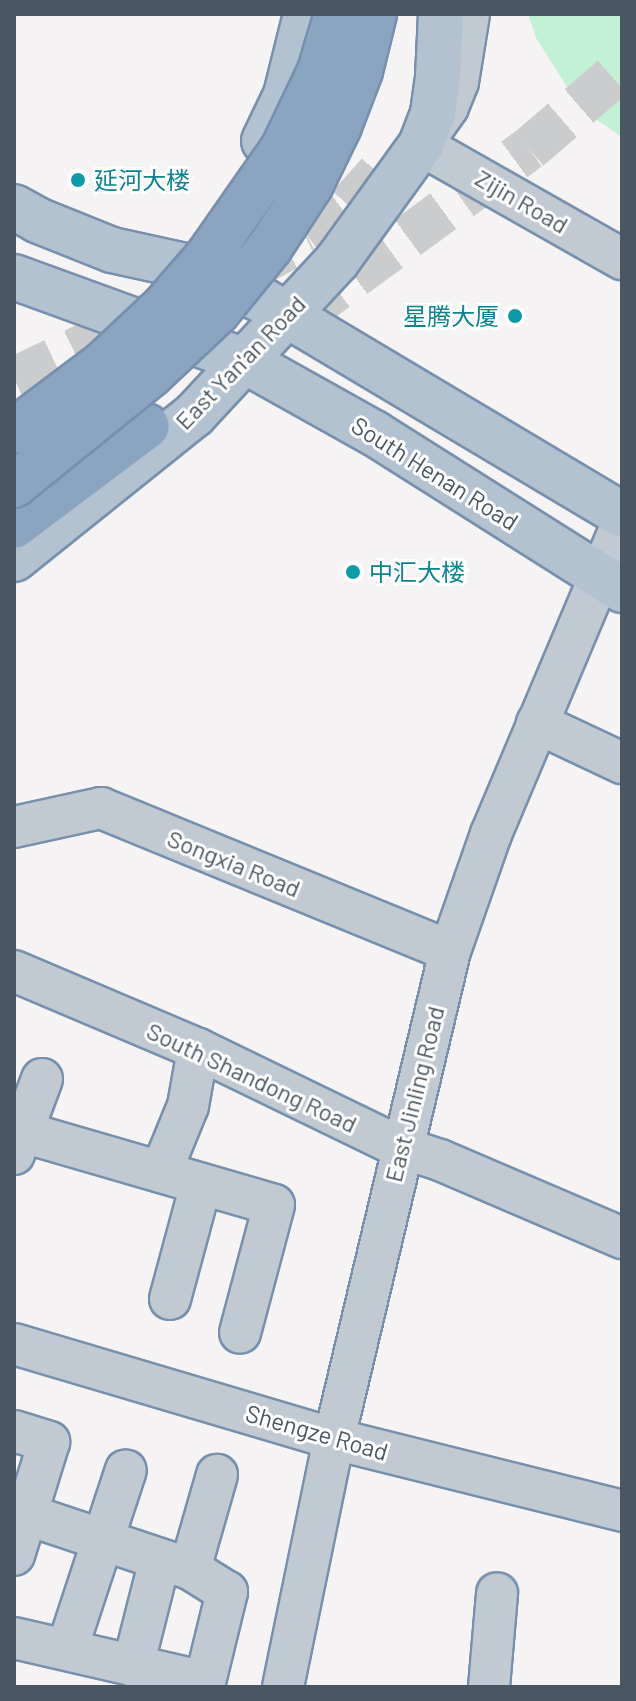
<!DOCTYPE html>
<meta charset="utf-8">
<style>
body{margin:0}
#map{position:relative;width:636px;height:1701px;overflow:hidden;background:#f5f3f3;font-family:Barlow,"Noto Sans SC",sans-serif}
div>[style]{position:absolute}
.green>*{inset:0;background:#c3f1d5}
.highway-tunnel>*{height:44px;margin-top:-22px;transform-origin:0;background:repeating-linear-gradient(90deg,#caccce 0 44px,transparent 0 66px)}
.roads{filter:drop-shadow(2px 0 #7690ad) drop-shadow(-2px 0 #7690ad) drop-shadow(0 2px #7690ad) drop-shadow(0 -2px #7690ad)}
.minor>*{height:40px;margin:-20px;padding:0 20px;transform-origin:20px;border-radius:20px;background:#c1cad2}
.major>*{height:44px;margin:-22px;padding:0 22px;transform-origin:22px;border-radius:22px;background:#b3c2d1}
.highway>*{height:44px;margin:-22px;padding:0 22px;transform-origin:22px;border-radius:22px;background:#8ba5c1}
.bridges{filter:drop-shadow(2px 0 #7690ad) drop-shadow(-2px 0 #7690ad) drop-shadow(0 2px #7690ad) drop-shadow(0 -2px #7690ad)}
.highway-bridge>*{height:44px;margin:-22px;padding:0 22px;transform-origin:22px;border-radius:22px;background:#8ba5c1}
.dots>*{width:22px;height:22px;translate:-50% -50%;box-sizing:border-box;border:4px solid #fff;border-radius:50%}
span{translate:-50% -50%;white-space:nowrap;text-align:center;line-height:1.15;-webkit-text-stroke:6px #fff;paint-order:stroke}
.culture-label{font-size:24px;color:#0d838f}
.left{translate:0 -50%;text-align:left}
.right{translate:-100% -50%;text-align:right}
.street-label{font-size:24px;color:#4a5661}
.frame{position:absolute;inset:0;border:16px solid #4a5661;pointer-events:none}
</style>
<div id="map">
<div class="green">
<i style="clip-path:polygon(528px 14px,622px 14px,622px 137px,581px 109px,536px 38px)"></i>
</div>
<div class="highway-tunnel">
<i style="left:248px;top:270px;width:68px;rotate:-28.8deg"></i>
<i style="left:308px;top:237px;width:51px;rotate:-37.1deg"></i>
<i style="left:349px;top:206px;width:63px;rotate:-48.2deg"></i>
<i style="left:301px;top:315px;width:282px;rotate:-36.1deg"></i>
<i style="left:529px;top:149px;width:123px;rotate:-40.7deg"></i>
<i style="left:14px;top:379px;width:161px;rotate:-25.4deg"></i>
</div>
<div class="roads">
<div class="minor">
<i style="left:469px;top:14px;width:69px;rotate:99.2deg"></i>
<i style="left:458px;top:82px;width:27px;rotate:112deg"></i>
<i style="left:448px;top:107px;width:47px;rotate:125.4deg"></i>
<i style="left:421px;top:145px;width:231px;rotate:29.6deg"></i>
<i style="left:537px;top:723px;width:94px;rotate:25.2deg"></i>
<i style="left:14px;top:827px;width:89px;rotate:-12.3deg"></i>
<i style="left:101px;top:808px;width:377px;rotate:22.3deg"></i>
<i style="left:14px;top:971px;width:200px;rotate:23deg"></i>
<i style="left:198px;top:1049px;width:225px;rotate:25.9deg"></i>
<i style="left:400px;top:1147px;width:42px;rotate:18deg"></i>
<i style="left:440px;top:1160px;width:198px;rotate:23.2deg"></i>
<i style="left:23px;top:1132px;width:261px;rotate:16.2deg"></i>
<i style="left:274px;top:1205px;width:132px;rotate:104.9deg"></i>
<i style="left:14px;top:1154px;width:80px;rotate:-69.5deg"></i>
<i style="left:161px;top:1172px;width:71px;rotate:-67.8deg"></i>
<i style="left:188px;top:1106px;width:58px;rotate:-80deg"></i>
<i style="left:170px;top:1299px;width:119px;rotate:-74.9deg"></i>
<i style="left:14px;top:1344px;width:334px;rotate:16.5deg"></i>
<i style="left:334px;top:1439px;width:297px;rotate:14deg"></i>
<i style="left:14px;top:1431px;width:37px;rotate:17deg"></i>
<i style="left:49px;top:1442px;width:118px;rotate:107.2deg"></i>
<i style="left:25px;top:1514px;width:174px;rotate:18.4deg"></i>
<i style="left:190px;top:1569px;width:98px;rotate:-74deg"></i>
<i style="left:14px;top:1638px;width:196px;rotate:13deg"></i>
<i style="left:205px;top:1682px;width:93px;rotate:-76.3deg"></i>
<i style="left:227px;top:1592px;width:44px;rotate:-148.1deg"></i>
<i style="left:67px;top:1649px;width:188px;rotate:-71.8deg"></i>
<i style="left:133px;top:1666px;width:110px;rotate:-75.8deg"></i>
<i style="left:283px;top:1687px;width:253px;rotate:-78.4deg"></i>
<i style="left:334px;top:1439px;width:502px;rotate:-76.63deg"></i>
<i style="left:450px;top:951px;width:124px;rotate:-70.7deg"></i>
<i style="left:491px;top:834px;width:337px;rotate:-67.1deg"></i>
<i style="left:489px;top:1687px;width:94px;rotate:-85.1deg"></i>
</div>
<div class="major">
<i style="left:264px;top:141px;width:51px;rotate:-64.4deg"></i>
<i style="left:286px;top:95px;width:83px;rotate:-76.1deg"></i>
<i style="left:14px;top:207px;width:26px;rotate:29deg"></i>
<i style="left:37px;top:220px;width:81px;rotate:21.8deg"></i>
<i style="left:112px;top:250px;width:70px;rotate:12.4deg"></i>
<i style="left:180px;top:265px;width:89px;rotate:23.1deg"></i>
<i style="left:262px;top:300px;width:419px;rotate:30.8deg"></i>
<i style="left:14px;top:277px;width:246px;rotate:20deg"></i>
<i style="left:245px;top:361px;width:148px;rotate:29.2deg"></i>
<i style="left:374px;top:433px;width:294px;rotate:32.3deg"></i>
<i style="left:14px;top:559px;width:231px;rotate:-38.7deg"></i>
<i style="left:194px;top:415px;width:210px;rotate:-47.1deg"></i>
<i style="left:337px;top:261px;width:143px;rotate:-54.1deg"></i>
<i style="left:421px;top:145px;width:34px;rotate:-69deg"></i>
<i style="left:433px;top:113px;width:36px;rotate:-82deg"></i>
<i style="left:438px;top:77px;width:63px;rotate:-87.3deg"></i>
</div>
<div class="highway">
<i style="left:14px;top:526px;width:166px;rotate:-36.9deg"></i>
</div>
</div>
<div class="bridges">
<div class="highway-bridge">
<i style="left:14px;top:431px;width:111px;rotate:-37deg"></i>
<i style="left:103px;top:364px;width:83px;rotate:-43.1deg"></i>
<i style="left:164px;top:307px;width:67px;rotate:-49.2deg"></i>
<i style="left:208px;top:256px;width:131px;rotate:-55deg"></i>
<i style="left:283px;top:149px;width:86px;rotate:-64.6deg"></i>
<i style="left:320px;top:71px;width:59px;rotate:-73.4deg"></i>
<i style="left:14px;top:485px;width:175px;rotate:-39deg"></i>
<i style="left:150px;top:375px;width:92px;rotate:-43.2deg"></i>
<i style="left:217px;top:312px;width:84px;rotate:-50.8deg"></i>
<i style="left:270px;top:247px;width:75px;rotate:-56.9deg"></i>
<i style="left:311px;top:184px;width:64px;rotate:-64.2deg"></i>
<i style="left:339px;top:126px;width:59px;rotate:-69.1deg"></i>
<i style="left:360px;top:71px;width:59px;rotate:-76.2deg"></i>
</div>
</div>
<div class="dots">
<i style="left:78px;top:180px;background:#0f9aa8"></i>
<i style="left:515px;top:316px;background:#0f9aa8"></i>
<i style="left:353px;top:572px;background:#0f9aa8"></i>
</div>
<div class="culture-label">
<span class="left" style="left:94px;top:180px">延河大楼</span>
<span class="right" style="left:499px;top:316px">星腾大厦</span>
<span class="left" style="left:369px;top:572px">中汇大楼</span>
</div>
<div class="street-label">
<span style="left:522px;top:201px;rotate:30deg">Zijin Road</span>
<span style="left:240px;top:362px;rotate:-46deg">East Yan'an Road</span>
<span style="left:435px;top:473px;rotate:32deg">South Henan Road</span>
<span style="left:234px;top:863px;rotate:22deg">Songxia Road</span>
<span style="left:252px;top:1077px;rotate:25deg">South Shandong Road</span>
<span style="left:414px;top:1094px;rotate:-76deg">East Jinling Road</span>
<span style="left:317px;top:1432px;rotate:16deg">Shengze Road</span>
</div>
<div class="frame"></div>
</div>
